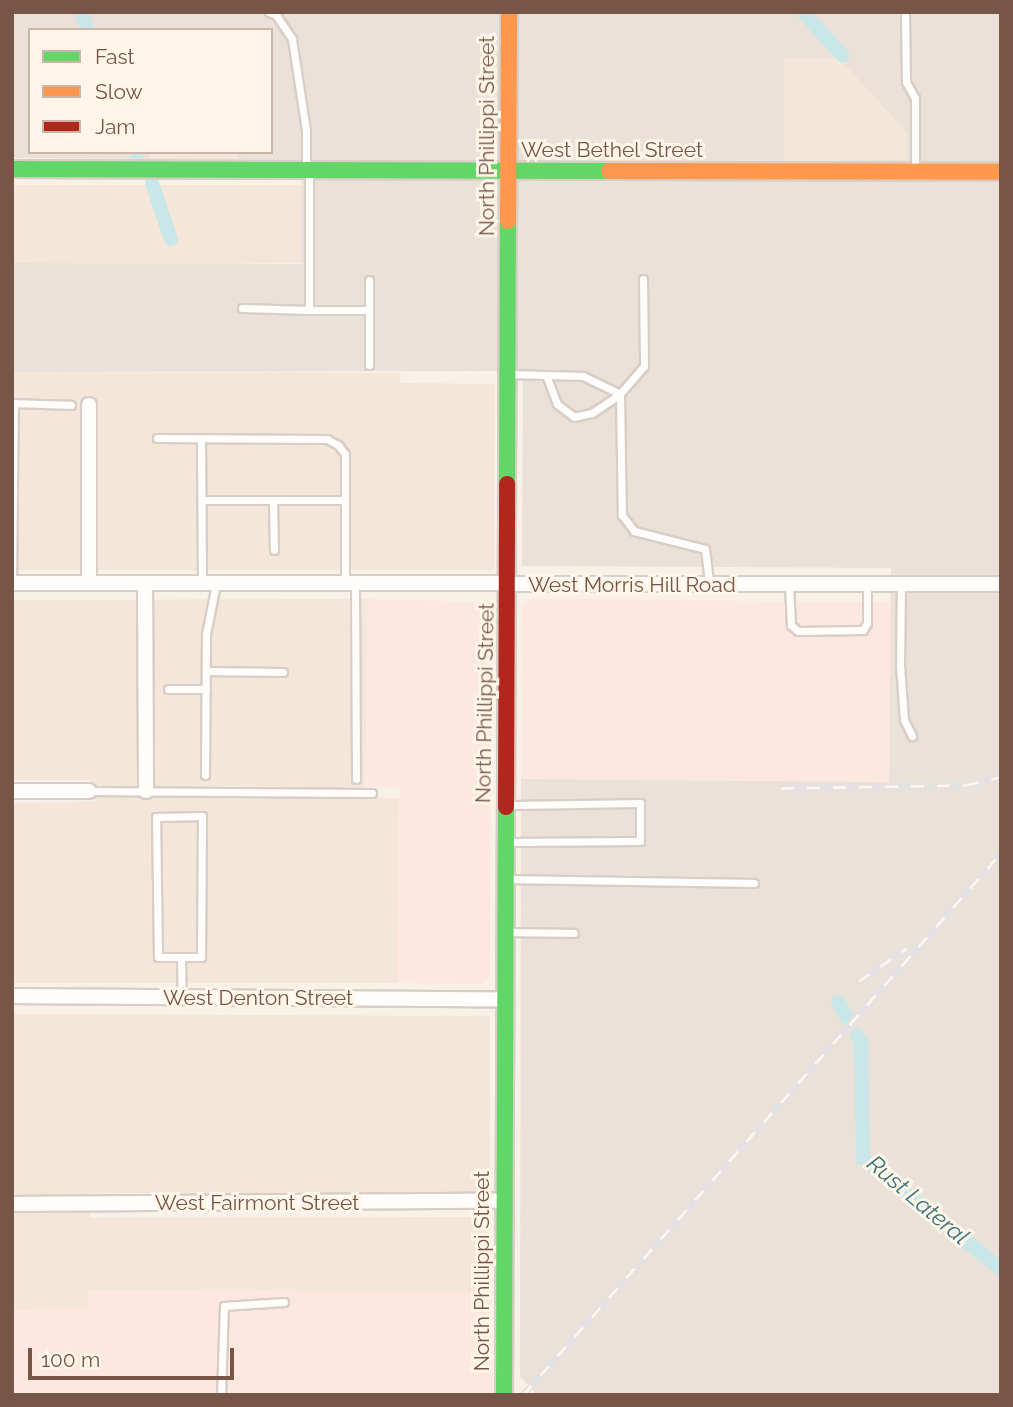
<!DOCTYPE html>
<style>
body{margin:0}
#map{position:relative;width:1013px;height:1407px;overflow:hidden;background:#f8f1e8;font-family:Raleway,sans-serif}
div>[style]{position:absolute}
.residential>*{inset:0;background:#f4e6d8;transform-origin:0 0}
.commercial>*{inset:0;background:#fce8de}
.industrial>*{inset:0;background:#eae1d9}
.canal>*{height:14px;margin:-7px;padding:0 7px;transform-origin:7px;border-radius:7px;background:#c9e7e8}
.roads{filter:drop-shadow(2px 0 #d9cec6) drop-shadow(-2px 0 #d9cec6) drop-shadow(0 2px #d9cec6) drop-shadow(0 -2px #d9cec6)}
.lane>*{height:7px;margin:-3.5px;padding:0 3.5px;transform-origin:3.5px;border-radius:3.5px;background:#fefdfc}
.street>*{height:14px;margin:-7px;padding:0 7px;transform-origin:7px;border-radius:7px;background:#fefdfc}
.fast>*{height:16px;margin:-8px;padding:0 8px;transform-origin:8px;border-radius:8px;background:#63d668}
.slow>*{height:16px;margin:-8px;padding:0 8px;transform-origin:8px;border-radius:8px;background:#ff974d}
.jam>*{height:16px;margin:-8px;padding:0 8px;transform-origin:8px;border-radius:8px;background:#b3261e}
.rail>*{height:7px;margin-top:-3.5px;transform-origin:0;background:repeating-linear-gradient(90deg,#fff6e9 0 13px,#e4e1e5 0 26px);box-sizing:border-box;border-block:2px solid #e4e1e5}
span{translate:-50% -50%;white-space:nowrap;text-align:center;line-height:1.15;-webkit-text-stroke:6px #fff6e9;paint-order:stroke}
.street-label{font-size:21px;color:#775647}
.water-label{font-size:23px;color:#3a747e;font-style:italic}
.frame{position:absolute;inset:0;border:14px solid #775647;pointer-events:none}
.legend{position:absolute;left:28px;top:28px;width:245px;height:126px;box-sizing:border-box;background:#fff6e9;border:2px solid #c9b6a8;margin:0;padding:9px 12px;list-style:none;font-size:21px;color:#775647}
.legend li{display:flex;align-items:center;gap:14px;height:35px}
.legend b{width:35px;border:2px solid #c9b6a8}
.scale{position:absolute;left:28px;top:1348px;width:206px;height:32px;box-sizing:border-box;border:4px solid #775647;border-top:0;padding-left:9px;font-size:21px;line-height:24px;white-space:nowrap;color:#775647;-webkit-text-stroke:5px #fff6e9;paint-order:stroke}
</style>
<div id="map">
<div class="residential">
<i style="clip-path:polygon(784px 58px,839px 58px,907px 133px,907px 161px,784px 161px)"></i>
<i style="left:149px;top:152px;width:88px;height:7px"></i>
<i style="left:12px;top:185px;width:290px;height:78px"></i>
<i style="clip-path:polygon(12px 372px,401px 373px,400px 383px,495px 384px,494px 570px,12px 570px)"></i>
<i style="clip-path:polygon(368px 599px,365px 787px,96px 786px,91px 786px,90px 780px,12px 780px,12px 600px)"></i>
<i style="clip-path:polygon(96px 797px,399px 798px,397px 983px,12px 983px,12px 803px,95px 802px)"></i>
<i style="clip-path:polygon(12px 1014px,490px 1016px,490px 1195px,90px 1193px,90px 1218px,490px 1217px,490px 1293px,89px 1290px,89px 1309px,12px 1310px)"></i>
</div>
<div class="commercial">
<i style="clip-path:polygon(368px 599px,491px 602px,490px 978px,483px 984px,397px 983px,399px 788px,365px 787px)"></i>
<i style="clip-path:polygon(532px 599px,891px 602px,889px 782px,521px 779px,522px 606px)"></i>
<i style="clip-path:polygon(89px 1290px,490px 1293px,494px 1395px,12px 1395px,12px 1310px,88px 1309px)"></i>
</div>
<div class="industrial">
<i style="clip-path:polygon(evenodd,12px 12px,1001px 12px,1001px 1393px,537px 1395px,520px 1376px,521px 779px,889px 782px,891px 568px,522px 566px,523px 371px,12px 372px,12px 263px,301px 264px,302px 185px,301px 160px,237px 159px,237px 152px,271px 152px,271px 30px,30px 30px,30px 152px,149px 152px,149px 159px,12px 158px,12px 12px,784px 58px,839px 58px,907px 133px,907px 160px,784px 161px,784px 58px)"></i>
</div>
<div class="canal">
<i style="left:81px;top:12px;width:19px;rotate:69deg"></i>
<i style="left:803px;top:12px;width:59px;rotate:47.7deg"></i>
<i style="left:137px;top:152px;width:1px;rotate:90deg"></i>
<i style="left:152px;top:183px;width:59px;rotate:71.3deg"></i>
<i style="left:838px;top:1002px;width:18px;rotate:61deg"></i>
<i style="left:857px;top:1035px;width:8px;rotate:60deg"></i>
<i style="left:861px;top:1042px;width:117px;rotate:89deg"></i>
<i style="left:863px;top:1159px;width:176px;rotate:38.6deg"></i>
</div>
<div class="roads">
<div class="lane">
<i style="left:269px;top:12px;width:8px;rotate:23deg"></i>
<i style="left:276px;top:15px;width:29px;rotate:56deg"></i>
<i style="left:292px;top:39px;width:93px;rotate:81.3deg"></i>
<i style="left:306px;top:131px;width:38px;rotate:90deg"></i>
<i style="left:905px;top:12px;width:70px;rotate:89.2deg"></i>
<i style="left:906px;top:82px;width:18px;rotate:61deg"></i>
<i style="left:915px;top:98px;width:73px;rotate:90deg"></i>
<i style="left:309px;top:171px;width:139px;rotate:90deg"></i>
<i style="left:309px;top:310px;width:59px"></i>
<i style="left:643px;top:279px;width:87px;rotate:89.3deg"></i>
<i style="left:644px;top:366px;width:37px;rotate:131deg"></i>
<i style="left:620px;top:394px;width:121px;rotate:89.1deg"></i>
<i style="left:622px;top:515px;width:20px;rotate:53deg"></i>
<i style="left:634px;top:531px;width:73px;rotate:14.2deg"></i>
<i style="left:705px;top:549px;width:35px;rotate:83deg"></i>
<i style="left:369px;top:280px;width:85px;rotate:90deg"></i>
<i style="left:242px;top:308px;width:67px;rotate:1.7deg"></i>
<i style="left:509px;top:374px;width:74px;rotate:1.5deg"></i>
<i style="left:583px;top:376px;width:41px;rotate:25.9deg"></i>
<i style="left:546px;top:375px;width:31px;rotate:69deg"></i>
<i style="left:557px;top:404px;width:21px;rotate:37deg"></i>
<i style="left:574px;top:417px;width:18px;rotate:-13deg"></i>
<i style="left:592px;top:413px;width:34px;rotate:-34deg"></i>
<i style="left:157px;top:438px;width:170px;rotate:0.3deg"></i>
<i style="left:327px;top:439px;width:13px;rotate:29deg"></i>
<i style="left:338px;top:445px;width:11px;rotate:52deg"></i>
<i style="left:345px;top:454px;width:130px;rotate:90deg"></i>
<i style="left:201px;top:439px;width:144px;rotate:89.6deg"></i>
<i style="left:202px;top:500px;width:143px"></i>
<i style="left:273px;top:500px;width:50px;rotate:88.9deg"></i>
<i style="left:12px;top:582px;width:179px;rotate:-89.4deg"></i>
<i style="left:14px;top:403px;width:57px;rotate:2deg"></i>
<i style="left:355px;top:584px;width:195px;rotate:89.7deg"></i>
<i style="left:901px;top:584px;width:81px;rotate:90.7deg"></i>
<i style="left:900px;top:665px;width:55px;rotate:85.8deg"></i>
<i style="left:904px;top:720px;width:18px;rotate:63deg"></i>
<i style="left:789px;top:585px;width:40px;rotate:87.1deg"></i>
<i style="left:791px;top:625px;width:9px;rotate:41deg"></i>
<i style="left:798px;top:631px;width:65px;rotate:-0.9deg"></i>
<i style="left:863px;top:630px;width:8px;rotate:-60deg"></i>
<i style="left:867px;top:623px;width:39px;rotate:-90deg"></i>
<i style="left:206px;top:671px;width:77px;rotate:0.7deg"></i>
<i style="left:168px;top:689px;width:38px"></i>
<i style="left:205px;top:775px;width:141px;rotate:-89.6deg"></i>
<i style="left:206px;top:634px;width:51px;rotate:-78.7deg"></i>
<i style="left:89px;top:791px;width:283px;rotate:0.4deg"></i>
<i style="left:507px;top:805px;width:133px;rotate:-0.9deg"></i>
<i style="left:640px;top:803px;width:38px;rotate:90deg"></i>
<i style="left:640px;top:841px;width:131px;rotate:179.6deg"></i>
<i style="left:508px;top:879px;width:246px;rotate:0.9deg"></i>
<i style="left:508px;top:932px;width:66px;rotate:0.9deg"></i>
<i style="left:181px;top:957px;width:23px;rotate:180deg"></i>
<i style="left:158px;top:957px;width:140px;rotate:-90.8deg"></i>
<i style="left:156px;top:817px;width:46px;rotate:-1.2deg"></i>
<i style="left:202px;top:816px;width:141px;rotate:90.4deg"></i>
<i style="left:201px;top:957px;width:20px;rotate:180deg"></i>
<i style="left:181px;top:957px;width:39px;rotate:89deg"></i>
<i style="left:221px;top:1395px;width:89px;rotate:-88.1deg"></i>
<i style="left:224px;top:1306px;width:60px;rotate:-3.8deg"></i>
</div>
<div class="street">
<i style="left:89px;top:405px;width:178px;rotate:90deg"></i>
<i style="left:12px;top:583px;width:989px;rotate:0.06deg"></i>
<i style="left:145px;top:584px;width:207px;rotate:89.7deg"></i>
<i style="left:12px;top:791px;width:77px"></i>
<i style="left:12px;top:996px;width:491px;rotate:0.4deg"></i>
<i style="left:12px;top:1204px;width:491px;rotate:-0.4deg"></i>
</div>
<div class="fast">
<i style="left:12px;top:169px;width:597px;rotate:0.19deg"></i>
<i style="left:507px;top:484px;width:263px;rotate:-89.8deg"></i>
<i style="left:504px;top:1395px;width:588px;rotate:-89.81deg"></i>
</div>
<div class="slow">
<i style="left:609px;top:171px;width:392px;rotate:0.1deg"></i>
<i style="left:508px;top:221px;width:209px;rotate:-89.7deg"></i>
</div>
<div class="jam">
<i style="left:506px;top:807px;width:323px;rotate:-89.8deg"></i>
</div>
</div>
<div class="rail">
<i style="left:781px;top:788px;width:185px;rotate:-0.9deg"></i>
<i style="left:966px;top:785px;width:36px;rotate:-13deg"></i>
<i style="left:859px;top:981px;width:58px;rotate:-34.5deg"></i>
<i style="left:523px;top:1395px;width:723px;rotate:-48.59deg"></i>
</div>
<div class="street-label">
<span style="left:487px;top:136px;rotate:-90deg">North Phillippi Street</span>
<span style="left:612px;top:150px">West Bethel Street</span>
<span style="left:632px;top:585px">West Morris Hill Road</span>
<span style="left:485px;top:703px;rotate:-89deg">North Phillippi Street</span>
<span style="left:258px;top:998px">West Denton Street</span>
<span style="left:257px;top:1203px">West Fairmont Street</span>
<span style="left:482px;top:1271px;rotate:-90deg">North Phillippi Street</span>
</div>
<div class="water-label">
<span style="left:918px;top:1200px;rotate:40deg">Rust Lateral</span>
</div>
<div class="frame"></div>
<ul class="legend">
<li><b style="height:9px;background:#63d668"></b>Fast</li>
<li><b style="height:9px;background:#ff974d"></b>Slow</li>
<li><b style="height:9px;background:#b3261e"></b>Jam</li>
</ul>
<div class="scale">100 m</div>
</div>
